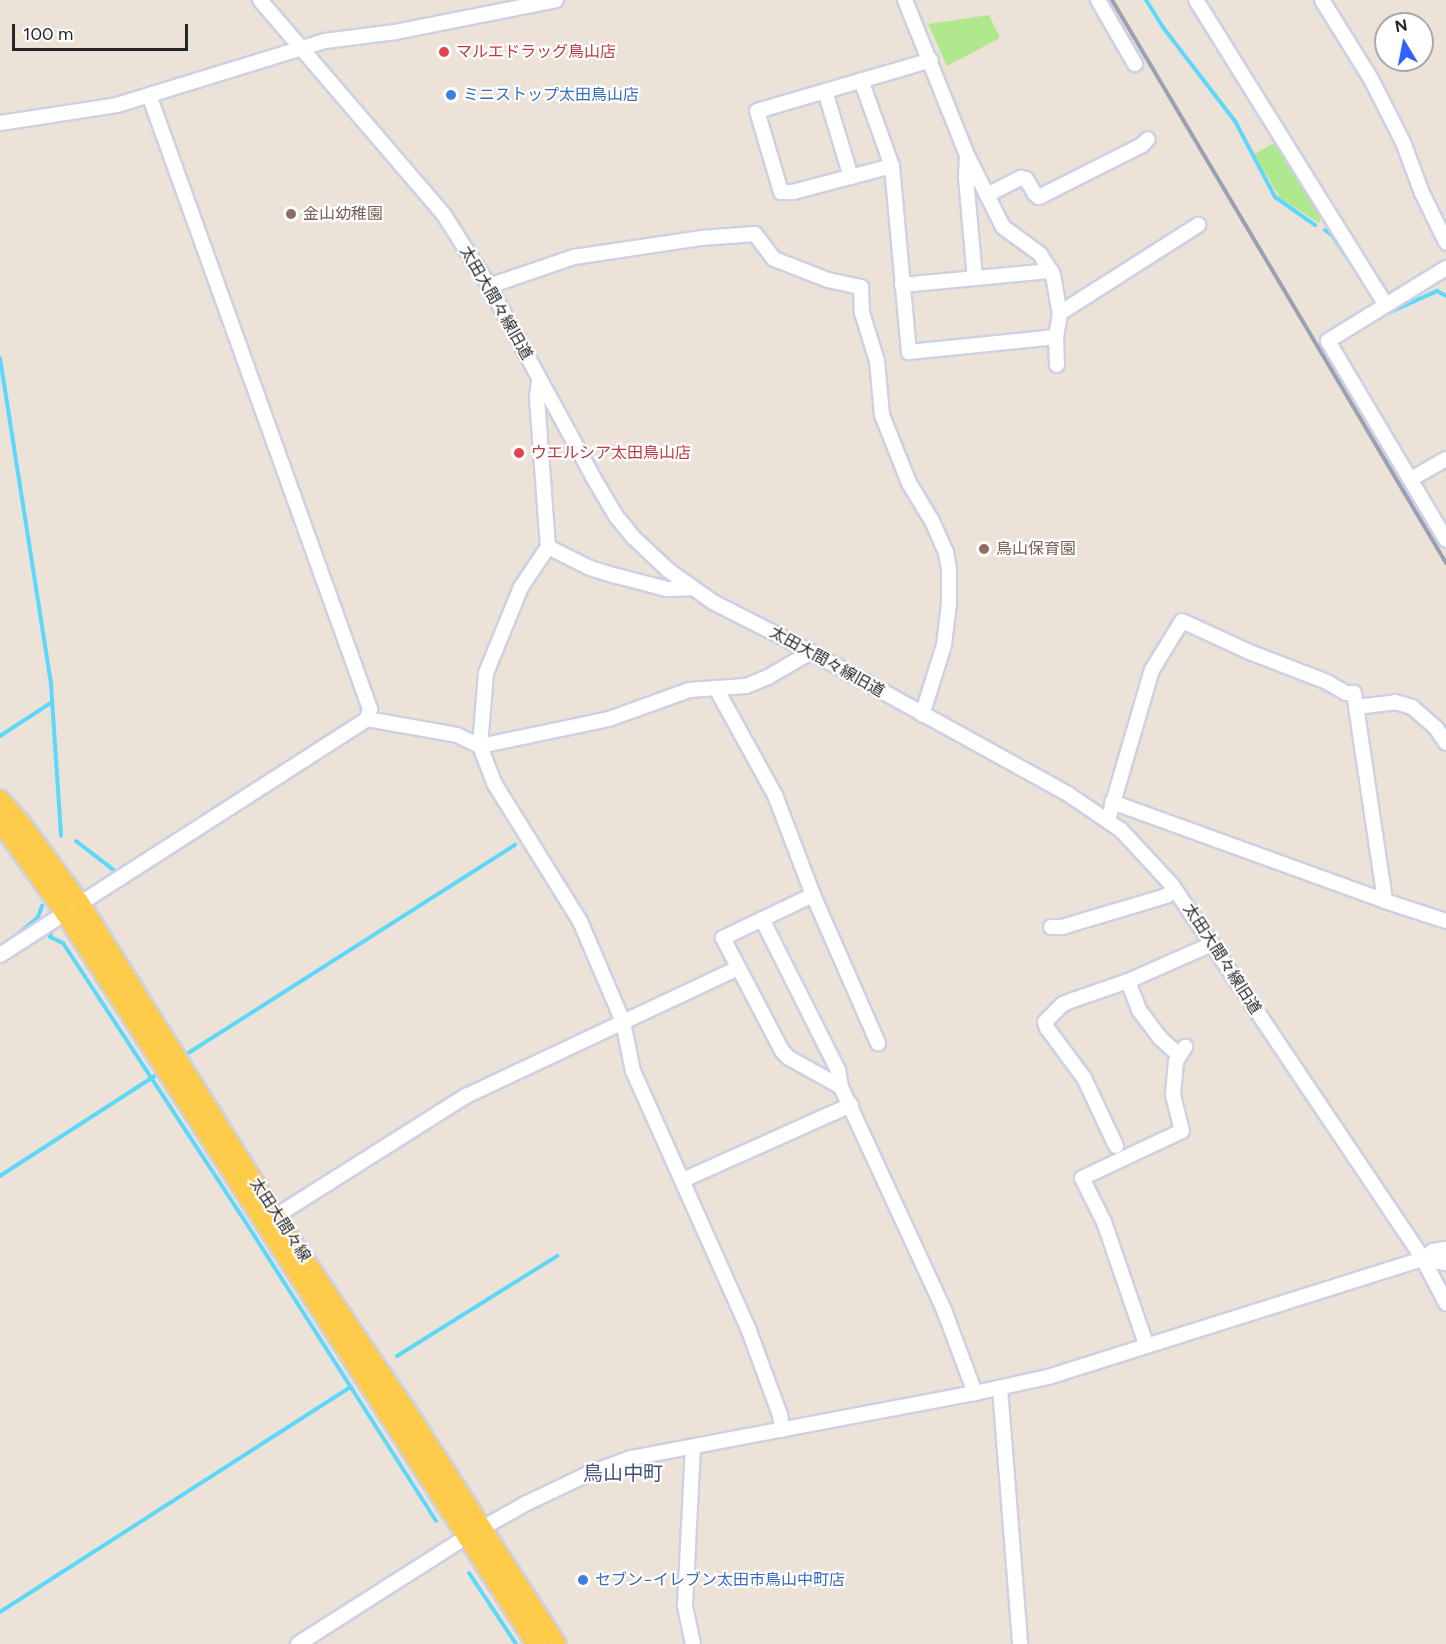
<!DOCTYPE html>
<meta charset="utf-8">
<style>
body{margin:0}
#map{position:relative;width:1446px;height:1644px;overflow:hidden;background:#ece2d7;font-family:Figtree,"Noto Sans JP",sans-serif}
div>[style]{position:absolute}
.green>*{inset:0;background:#b0e98d}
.stream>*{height:4px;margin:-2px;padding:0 2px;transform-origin:2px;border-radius:2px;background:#5ed8fa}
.roads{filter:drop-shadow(2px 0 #ccd1e3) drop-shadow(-2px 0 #ccd1e3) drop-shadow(0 2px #ccd1e3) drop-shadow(0 -2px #ccd1e3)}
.minor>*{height:14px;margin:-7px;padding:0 7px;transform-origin:7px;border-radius:7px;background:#fff}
.major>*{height:18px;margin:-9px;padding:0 9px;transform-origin:9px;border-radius:9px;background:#fecc4a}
.rail>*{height:4px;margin:-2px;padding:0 2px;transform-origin:2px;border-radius:2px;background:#9a9fb4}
.dots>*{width:16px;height:16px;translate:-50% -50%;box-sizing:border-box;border:3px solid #fff;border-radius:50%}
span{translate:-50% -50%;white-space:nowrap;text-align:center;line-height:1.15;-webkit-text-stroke:4.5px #fff;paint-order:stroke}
.health-label{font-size:16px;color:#be3a42}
.left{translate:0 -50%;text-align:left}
.shop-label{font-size:16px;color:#366cbe}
.education-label{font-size:16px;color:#785e54}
.street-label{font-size:16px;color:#272727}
.quarter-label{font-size:20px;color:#44507c}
.north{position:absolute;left:1374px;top:12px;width:60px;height:60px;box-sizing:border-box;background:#fff;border:2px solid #a9a9a9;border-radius:50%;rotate:350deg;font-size:16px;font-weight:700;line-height:24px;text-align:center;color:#272727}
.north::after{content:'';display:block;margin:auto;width:21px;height:27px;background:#3160ff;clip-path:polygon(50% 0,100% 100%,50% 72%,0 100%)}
.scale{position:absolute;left:12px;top:24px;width:176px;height:27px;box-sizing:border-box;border:3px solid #272727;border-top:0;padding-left:8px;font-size:18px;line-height:21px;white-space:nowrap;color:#272727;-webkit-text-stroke:4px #fff;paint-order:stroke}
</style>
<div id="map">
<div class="green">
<i style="clip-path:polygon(989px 15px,1000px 38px,947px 66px,928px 24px)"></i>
<i style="clip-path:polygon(1280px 140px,1319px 207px,1317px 208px,1318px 215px,1322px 214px,1319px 223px,1280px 198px,1254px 154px)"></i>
</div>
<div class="stream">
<i style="left:1146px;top:0;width:31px;rotate:58deg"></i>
<i style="left:1162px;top:26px;width:120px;rotate:52.5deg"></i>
<i style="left:1235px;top:121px;width:86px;rotate:62.2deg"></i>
<i style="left:1275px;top:197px;width:49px;rotate:35deg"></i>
<i style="left:1325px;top:230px;width:9px;rotate:36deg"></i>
<i style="left:1332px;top:235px;width:69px;rotate:56.3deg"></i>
<i style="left:1384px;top:312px;width:4px;rotate:14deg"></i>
<i style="left:1388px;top:313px;width:54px;rotate:-24.2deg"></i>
<i style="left:1437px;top:291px;width:10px;rotate:29deg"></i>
<i style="left:0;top:358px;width:330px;rotate:81.1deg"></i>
<i style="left:51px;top:684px;width:152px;rotate:86.2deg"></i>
<i style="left:0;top:736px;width:62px;rotate:-33.2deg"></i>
<i style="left:76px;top:841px;width:49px;rotate:37.6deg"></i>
<i style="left:51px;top:934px;width:3px;rotate:108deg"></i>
<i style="left:50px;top:937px;width:14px;rotate:25deg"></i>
<i style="left:63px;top:943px;width:329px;rotate:56.8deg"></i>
<i style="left:243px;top:1218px;width:359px;rotate:57.5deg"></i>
<i style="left:11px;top:940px;width:35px;rotate:-40deg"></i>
<i style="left:38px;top:917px;width:12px;rotate:-70deg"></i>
<i style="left:182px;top:1057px;width:395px;rotate:-32.5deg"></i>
<i style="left:0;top:1176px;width:192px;rotate:-32.9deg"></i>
<i style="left:397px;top:1356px;width:189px;rotate:-32deg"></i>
<i style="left:469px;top:1573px;width:85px;rotate:56.5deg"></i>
<i style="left:0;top:1612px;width:417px;rotate:-32.7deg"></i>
</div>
<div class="roads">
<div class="minor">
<i style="left:260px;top:0;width:283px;rotate:49.4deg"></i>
<i style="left:444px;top:215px;width:84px;rotate:57.6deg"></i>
<i style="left:489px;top:286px;width:217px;rotate:61.4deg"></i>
<i style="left:593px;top:477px;width:45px;rotate:59.5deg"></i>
<i style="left:616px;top:516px;width:27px;rotate:51deg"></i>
<i style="left:633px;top:537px;width:48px;rotate:43.3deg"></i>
<i style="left:668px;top:570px;width:55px;rotate:35.4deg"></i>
<i style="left:713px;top:602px;width:110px;rotate:27deg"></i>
<i style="left:811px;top:652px;width:294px;rotate:28.9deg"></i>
<i style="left:1068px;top:794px;width:64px;rotate:34.2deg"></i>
<i style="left:1121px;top:830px;width:75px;rotate:47.2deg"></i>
<i style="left:1172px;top:885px;width:450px;rotate:56.1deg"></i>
<i style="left:1423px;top:1259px;width:50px;rotate:62.4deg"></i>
<i style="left:905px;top:0;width:167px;rotate:68.2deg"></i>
<i style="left:967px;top:155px;width:80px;rotate:63.4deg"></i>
<i style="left:1003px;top:227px;width:46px;rotate:36.1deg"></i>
<i style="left:1040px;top:254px;width:25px;rotate:58deg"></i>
<i style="left:1053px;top:275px;width:39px;rotate:80deg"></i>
<i style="left:1060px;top:313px;width:24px;rotate:99deg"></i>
<i style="left:1056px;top:337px;width:28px;rotate:88deg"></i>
<i style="left:1098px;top:0;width:74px;rotate:60deg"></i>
<i style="left:1196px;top:0;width:359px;rotate:58.1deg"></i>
<i style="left:1322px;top:0;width:93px;rotate:58.2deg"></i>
<i style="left:1371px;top:79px;width:71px;rotate:63.1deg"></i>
<i style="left:1403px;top:142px;width:54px;rotate:69.6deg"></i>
<i style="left:1422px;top:193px;width:55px;rotate:63.9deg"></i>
<i style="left:861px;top:80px;width:91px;rotate:70.2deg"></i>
<i style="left:892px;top:166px;width:187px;rotate:84.8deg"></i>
<i style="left:909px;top:352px;width:148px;rotate:-5.8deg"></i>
<i style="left:825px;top:91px;width:90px;rotate:73.2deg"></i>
<i style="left:149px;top:95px;width:653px;rotate:70.2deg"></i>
<i style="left:370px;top:709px;width:10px;rotate:107deg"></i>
<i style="left:0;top:123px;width:118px;rotate:-8.7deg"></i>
<i style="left:117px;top:105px;width:218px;rotate:-17.1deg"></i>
<i style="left:325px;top:41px;width:71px;rotate:-7.3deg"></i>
<i style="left:395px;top:32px;width:164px;rotate:-11.2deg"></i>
<i style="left:967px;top:157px;width:21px;rotate:93deg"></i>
<i style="left:966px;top:178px;width:100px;rotate:84.9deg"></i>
<i style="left:892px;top:166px;width:102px;rotate:165.3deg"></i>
<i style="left:793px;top:192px;width:12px;rotate:180deg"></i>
<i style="left:781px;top:192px;width:84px;rotate:-106.5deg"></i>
<i style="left:757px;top:111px;width:181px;rotate:-16.3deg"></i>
<i style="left:987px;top:195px;width:38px;rotate:-27deg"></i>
<i style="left:1021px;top:178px;width:5px;rotate:11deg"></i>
<i style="left:1026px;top:179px;width:17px;rotate:59deg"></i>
<i style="left:1035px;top:194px;width:5px;rotate:37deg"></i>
<i style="left:1039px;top:197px;width:115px;rotate:-26.8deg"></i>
<i style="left:1142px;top:145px;width:8px;rotate:-45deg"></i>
<i style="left:1446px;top:268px;width:139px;rotate:148.3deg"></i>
<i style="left:1328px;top:341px;width:231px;rotate:59.3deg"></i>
<i style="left:902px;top:285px;width:150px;rotate:-5.4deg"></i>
<i style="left:489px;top:286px;width:90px;rotate:-18.8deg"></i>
<i style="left:574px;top:257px;width:128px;rotate:-8.5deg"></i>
<i style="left:701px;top:238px;width:54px;rotate:-4.2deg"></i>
<i style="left:755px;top:234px;width:31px;rotate:53deg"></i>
<i style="left:774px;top:259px;width:58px;rotate:21.3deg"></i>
<i style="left:828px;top:280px;width:34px;rotate:12deg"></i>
<i style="left:861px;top:287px;width:26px;rotate:88deg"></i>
<i style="left:862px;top:313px;width:50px;rotate:72.6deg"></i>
<i style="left:877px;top:361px;width:54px;rotate:84.7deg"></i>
<i style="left:882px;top:415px;width:73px;rotate:68.3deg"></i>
<i style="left:909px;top:483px;width:44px;rotate:58.8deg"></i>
<i style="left:932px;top:521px;width:34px;rotate:66deg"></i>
<i style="left:946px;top:552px;width:17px;rotate:80deg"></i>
<i style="left:949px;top:569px;width:34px;rotate:90deg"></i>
<i style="left:949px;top:603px;width:42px;rotate:96.8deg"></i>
<i style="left:944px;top:645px;width:73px;rotate:107.4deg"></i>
<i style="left:1060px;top:313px;width:164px;rotate:-32.5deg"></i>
<i style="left:539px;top:381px;width:17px;rotate:97deg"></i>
<i style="left:537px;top:398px;width:149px;rotate:85.8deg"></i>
<i style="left:548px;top:547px;width:48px;rotate:124deg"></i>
<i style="left:521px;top:587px;width:93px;rotate:112.1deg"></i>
<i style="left:486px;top:673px;width:73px;rotate:94.7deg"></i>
<i style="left:480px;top:746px;width:40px;rotate:69deg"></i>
<i style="left:494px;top:783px;width:163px;rotate:58.1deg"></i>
<i style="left:580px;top:921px;width:110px;rotate:66.9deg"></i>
<i style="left:623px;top:1022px;width:50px;rotate:78.5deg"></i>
<i style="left:633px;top:1071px;width:282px;rotate:65.9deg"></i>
<i style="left:748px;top:1328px;width:93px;rotate:69.8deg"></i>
<i style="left:780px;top:1415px;width:15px;rotate:82deg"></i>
<i style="left:1411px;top:479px;width:40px;rotate:-29.7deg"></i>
<i style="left:548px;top:547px;width:47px;rotate:26.6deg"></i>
<i style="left:590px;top:568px;width:28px;rotate:17deg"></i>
<i style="left:617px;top:576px;width:52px;rotate:14.6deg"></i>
<i style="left:667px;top:589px;width:24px;rotate:-2deg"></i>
<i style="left:717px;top:690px;width:120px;rotate:61.1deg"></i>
<i style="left:775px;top:795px;width:107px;rotate:69.2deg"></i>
<i style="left:813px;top:895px;width:162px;rotate:66.3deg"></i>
<i style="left:1357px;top:707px;width:38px;rotate:-7deg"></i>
<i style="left:1395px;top:702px;width:18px;rotate:16deg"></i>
<i style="left:1412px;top:707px;width:32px;rotate:41deg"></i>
<i style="left:1436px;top:728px;width:18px;rotate:56deg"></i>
<i style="left:1112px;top:802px;width:290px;rotate:19.9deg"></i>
<i style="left:1385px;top:901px;width:64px;rotate:18.2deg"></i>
<i style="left:1108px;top:820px;width:156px;rotate:-73.7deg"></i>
<i style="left:1152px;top:670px;width:57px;rotate:-58.5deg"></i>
<i style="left:1182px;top:621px;width:77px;rotate:24.6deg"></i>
<i style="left:1252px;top:653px;width:80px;rotate:21.1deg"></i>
<i style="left:1327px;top:682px;width:22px;rotate:30deg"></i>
<i style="left:1346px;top:693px;width:8px"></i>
<i style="left:1354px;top:693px;width:210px;rotate:81.5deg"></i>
<i style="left:813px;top:895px;width:100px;rotate:154.5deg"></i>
<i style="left:723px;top:938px;width:127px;rotate:62.4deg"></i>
<i style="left:782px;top:1051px;width:10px;rotate:45deg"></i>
<i style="left:789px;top:1058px;width:60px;rotate:29.1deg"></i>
<i style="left:762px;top:919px;width:169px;rotate:63.3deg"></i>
<i style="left:838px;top:1070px;width:17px;rotate:80deg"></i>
<i style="left:841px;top:1087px;width:246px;rotate:65.2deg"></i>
<i style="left:944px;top:1310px;width:89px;rotate:69.5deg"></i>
<i style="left:1051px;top:927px;width:11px"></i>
<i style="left:1062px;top:927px;width:109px;rotate:-16.6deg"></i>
<i style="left:1166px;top:896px;width:11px;rotate:-38deg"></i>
<i style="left:0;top:955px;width:436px;rotate:-32.7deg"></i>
<i style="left:367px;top:719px;width:91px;rotate:10.1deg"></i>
<i style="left:457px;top:735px;width:25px;rotate:26deg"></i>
<i style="left:480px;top:746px;width:132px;rotate:-11.8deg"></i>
<i style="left:609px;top:719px;width:85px;rotate:-19.9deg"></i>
<i style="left:689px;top:690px;width:57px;rotate:-4deg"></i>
<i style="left:746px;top:686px;width:24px;rotate:-22deg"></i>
<i style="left:768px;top:677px;width:50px;rotate:-30.2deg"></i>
<i style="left:1128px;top:981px;width:31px;rotate:69deg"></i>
<i style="left:1139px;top:1010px;width:35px;rotate:53deg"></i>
<i style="left:1160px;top:1038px;width:25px;rotate:42deg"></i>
<i style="left:1116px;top:1146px;width:75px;rotate:-115.2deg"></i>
<i style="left:1084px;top:1078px;width:62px;rotate:-126.5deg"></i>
<i style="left:1047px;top:1028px;width:6px;rotate:-108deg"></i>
<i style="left:1045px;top:1022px;width:25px;rotate:-45deg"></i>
<i style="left:1063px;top:1004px;width:11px;rotate:-22deg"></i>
<i style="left:1073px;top:1000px;width:58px;rotate:-19.1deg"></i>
<i style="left:1128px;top:981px;width:92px;rotate:-23.8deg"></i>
<i style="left:683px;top:1180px;width:184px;rotate:-24.1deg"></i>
<i style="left:276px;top:1216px;width:225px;rotate:-32.3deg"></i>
<i style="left:466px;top:1096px;width:301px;rotate:-25.2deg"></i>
<i style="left:1423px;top:1259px;width:23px;rotate:10deg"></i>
<i style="left:1146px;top:1344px;width:129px;rotate:-109deg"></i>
<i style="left:1104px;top:1222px;width:49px;rotate:-116.6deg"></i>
<i style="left:1082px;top:1178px;width:110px;rotate:-25.2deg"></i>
<i style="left:1182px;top:1131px;width:37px;rotate:-104deg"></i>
<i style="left:1173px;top:1095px;width:34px;rotate:-85deg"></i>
<i style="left:1176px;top:1061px;width:17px;rotate:-57deg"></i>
<i style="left:1000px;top:1388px;width:257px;rotate:85.5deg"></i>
<i style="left:298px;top:1644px;width:199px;rotate:-32.5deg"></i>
<i style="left:466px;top:1537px;width:70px;rotate:-29.1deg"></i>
<i style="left:527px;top:1503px;width:70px;rotate:-25.5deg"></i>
<i style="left:590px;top:1473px;width:44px;rotate:-20.1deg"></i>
<i style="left:631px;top:1458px;width:350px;rotate:-10.7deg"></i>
<i style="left:975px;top:1393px;width:75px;rotate:-12.4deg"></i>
<i style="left:1048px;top:1377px;width:393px;rotate:-17.5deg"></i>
<i style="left:1423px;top:1259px;width:13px;rotate:-39deg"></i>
<i style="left:1433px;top:1251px;width:13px;rotate:-9deg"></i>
<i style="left:693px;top:1644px;width:40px;rotate:-102deg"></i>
<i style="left:685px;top:1605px;width:158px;rotate:-87.1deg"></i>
</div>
<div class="major">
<i style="left:0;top:799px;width:33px;rotate:49deg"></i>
<i style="left:22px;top:824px;width:98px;rotate:53.7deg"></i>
<i style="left:80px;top:903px;width:374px;rotate:58deg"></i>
<i style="left:278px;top:1220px;width:238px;rotate:56deg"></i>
<i style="left:411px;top:1417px;width:270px;rotate:57.3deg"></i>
<i style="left:0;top:822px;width:110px;rotate:54.6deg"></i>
<i style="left:64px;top:912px;width:871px;rotate:57.19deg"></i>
</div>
</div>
<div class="rail">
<i style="left:1112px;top:0;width:655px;rotate:59.32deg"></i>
</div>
<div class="dots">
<i style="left:444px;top:52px;background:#e0444e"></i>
<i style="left:451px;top:95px;background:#3f7fe0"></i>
<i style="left:291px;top:214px;background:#8d6e63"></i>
<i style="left:519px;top:453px;background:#e0444e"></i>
<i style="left:984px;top:549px;background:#8d6e63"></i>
<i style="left:583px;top:1580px;background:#3f7fe0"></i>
</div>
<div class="health-label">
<span class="left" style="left:456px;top:52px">マルエドラッグ鳥山店</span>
<span class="left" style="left:531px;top:453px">ウエルシア太田鳥山店</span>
</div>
<div class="shop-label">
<span class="left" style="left:463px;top:95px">ミニストップ太田鳥山店</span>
<span class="left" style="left:595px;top:1580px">セブン−イレブン太田市鳥山中町店</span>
</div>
<div class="education-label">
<span class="left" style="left:303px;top:214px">金山幼稚園</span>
<span class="left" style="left:996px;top:549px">鳥山保育園</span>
</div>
<div class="street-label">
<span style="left:496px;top:303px;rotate:60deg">太田大間々線旧道</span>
<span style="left:827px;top:662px;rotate:29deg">太田大間々線旧道</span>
<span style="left:1222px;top:959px;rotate:57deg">太田大間々線旧道</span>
<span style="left:280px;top:1220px;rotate:57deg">太田大間々線</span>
</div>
<div class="quarter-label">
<span style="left:623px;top:1473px">鳥山中町</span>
</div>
<div class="north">N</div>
<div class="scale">100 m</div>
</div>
